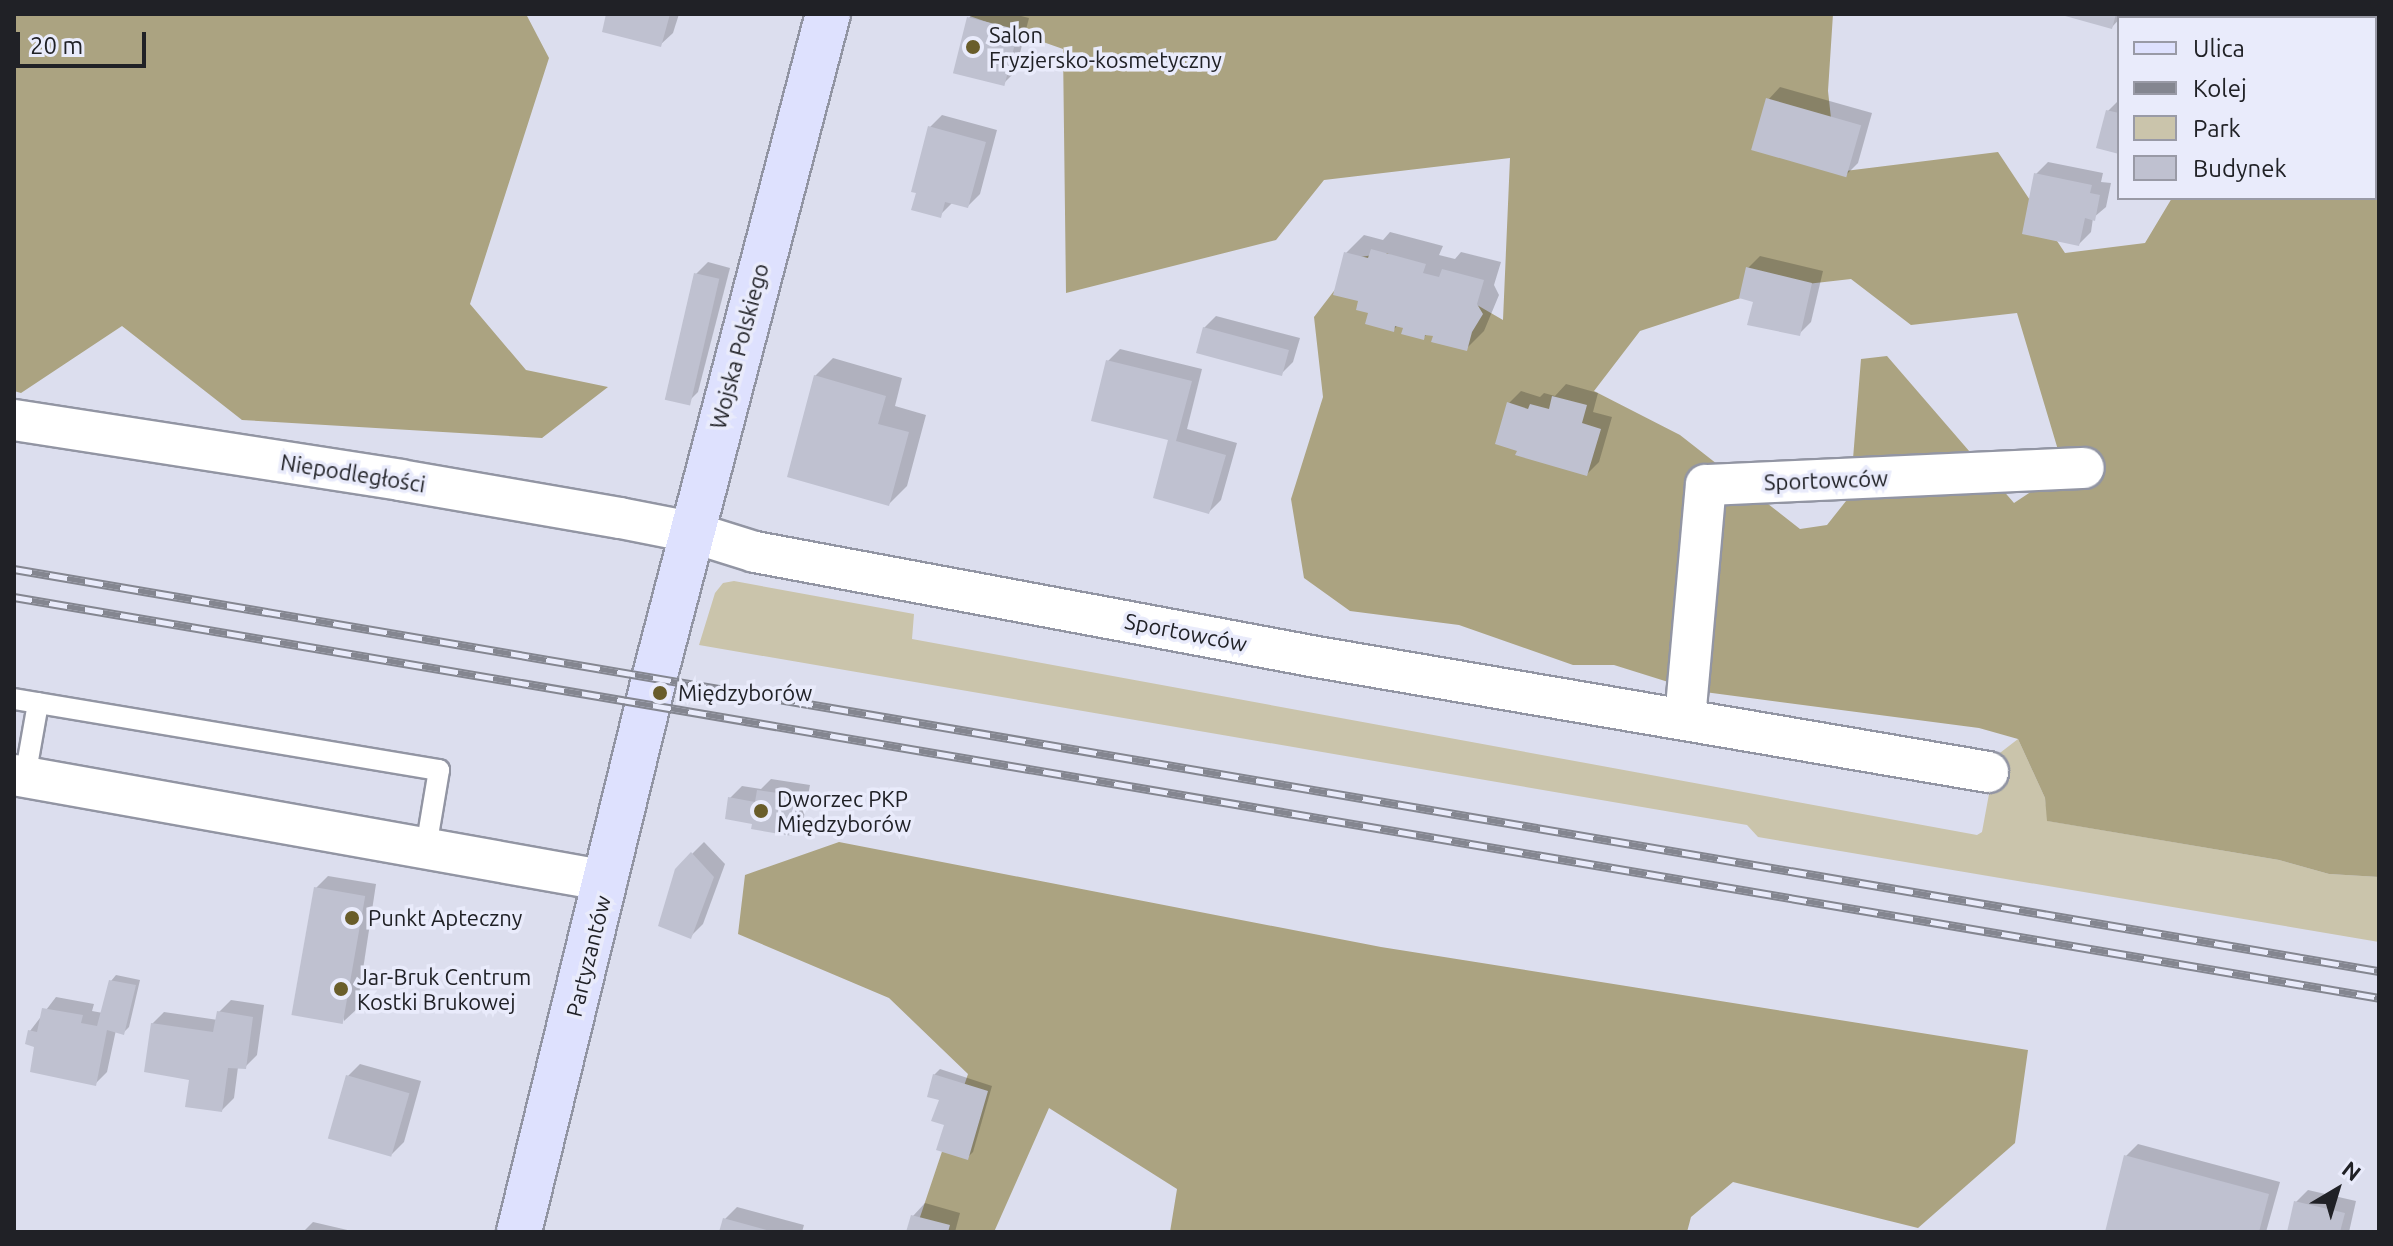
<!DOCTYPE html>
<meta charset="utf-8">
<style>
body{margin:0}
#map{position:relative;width:2393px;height:1246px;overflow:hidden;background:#dcdeee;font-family:Ubuntu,sans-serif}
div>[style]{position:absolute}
.green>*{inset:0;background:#cac4ab}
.forest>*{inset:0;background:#aba381}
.shadow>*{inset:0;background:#0003}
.building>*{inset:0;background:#bfc1d0;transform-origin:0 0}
.roads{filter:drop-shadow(2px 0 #9295a3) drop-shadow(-2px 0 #9295a3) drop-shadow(0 2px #9295a3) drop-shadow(0 -2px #9295a3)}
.lane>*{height:20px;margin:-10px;padding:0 10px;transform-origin:10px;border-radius:10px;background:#fff}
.street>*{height:40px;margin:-20px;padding:0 20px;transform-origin:20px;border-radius:20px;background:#fff}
.secondary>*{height:44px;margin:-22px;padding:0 22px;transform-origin:22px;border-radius:22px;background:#dee1fe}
.rail>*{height:9px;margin-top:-4.5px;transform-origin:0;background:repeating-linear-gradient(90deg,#e9ebfb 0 18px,#848690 0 36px);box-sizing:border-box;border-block:2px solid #848690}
.dots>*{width:22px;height:22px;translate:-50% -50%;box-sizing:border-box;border:4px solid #e9ebfb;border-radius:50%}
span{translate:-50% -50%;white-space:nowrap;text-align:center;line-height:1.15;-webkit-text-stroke:7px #e9ebfb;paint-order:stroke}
.poi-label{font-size:22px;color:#202126}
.left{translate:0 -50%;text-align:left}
.street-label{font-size:22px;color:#202126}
.frame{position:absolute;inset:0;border:16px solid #202126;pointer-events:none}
.legend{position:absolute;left:2117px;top:16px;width:260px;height:184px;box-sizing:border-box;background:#e9ebfb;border:2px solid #999aa6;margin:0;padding:10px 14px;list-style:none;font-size:24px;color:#202126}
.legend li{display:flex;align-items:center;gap:16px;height:40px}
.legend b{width:40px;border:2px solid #999aa6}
.north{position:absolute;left:2297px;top:1150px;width:80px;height:80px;-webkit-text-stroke:6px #e9ebfb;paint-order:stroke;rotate:38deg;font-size:22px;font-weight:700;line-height:32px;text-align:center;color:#202126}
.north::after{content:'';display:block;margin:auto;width:28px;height:36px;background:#202126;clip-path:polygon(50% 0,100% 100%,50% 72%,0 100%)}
.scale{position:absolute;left:16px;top:32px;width:130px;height:36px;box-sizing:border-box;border:4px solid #202126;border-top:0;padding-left:10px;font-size:24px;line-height:28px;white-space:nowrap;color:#202126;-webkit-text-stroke:6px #e9ebfb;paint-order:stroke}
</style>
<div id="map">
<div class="green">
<i style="clip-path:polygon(734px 581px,914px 614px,912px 639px,1977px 835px,1982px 832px,1996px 756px,2018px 739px,2045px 798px,2048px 821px,2279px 860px,2329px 874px,2379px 877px,2379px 942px,1758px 837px,1747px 825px,699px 645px,715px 593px,723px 583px)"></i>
</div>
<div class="forest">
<i style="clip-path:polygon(14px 14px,526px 14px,549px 58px,470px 304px,526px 370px,608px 387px,542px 438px,242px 420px,122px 326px,21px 393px,14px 391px)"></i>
<i style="clip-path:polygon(evenodd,964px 14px,1833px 14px,1828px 91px,1837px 172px,1998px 152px,2065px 253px,2145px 243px,2172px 198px,2375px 198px,2375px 18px,2283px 18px,2286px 14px,2379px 14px,2379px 877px,2329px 874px,2279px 860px,2047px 821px,2045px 798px,2018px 739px,1979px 728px,1697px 691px,1614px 665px,1573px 665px,1459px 625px,1350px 611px,1304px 578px,1291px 499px,1323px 397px,1314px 317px,1360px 257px,1387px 253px,1503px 320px,1510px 158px,1324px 180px,1276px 240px,1066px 293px,1063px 49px,964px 14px,1851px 279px,1911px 325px,2017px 313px,2064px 470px,2014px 503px,1887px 356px,1861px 359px,1850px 496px,1827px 525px,1800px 529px,1680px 435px,1594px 391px,1640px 331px,1771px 288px,1851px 279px)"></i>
<i style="clip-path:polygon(839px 842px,1381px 947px,2028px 1050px,2015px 1143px,1918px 1228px,1733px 1182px,1691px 1217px,1687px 1232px,1170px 1232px,1177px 1189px,1049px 1108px,994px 1232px,915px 1232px,968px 1074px,889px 998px,738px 934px,745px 875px)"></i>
</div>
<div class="shadow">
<i style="clip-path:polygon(608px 14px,679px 14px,673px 33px,660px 45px)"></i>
<i style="clip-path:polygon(972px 14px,1013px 14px,1029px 18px,1015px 72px,1003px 84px,969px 18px)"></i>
<i style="clip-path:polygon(2062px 14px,2124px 14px,2112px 27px)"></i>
<i style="clip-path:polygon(1780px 87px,1872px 113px,1858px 163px,1846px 175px,1768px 100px)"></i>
<i style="clip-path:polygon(2119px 100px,2119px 152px,2108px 111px)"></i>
<i style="clip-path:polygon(942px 115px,997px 130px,980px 194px,968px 206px,952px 203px,940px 215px,930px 127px)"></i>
<i style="clip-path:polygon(2048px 162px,2103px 173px,2101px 182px,2111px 183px,2106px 207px,2093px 218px,2091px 232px,2079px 244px,2036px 174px)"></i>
<i style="clip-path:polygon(1390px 232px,1443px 246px,1439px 255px,1455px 259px,1461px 252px,1501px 262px,1494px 285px,1499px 295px,1484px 331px,1466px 349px,1436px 335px,1428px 333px,1423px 338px,1398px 325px,1393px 330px,1361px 300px,1346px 253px,1364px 235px,1383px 240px)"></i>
<i style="clip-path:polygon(1760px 256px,1823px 271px,1811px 322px,1799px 334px,1755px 300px,1748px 268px)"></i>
<i style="clip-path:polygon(708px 262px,730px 268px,698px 392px,686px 404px,696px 274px)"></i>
<i style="clip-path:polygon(1216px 316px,1300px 338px,1293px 362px,1281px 374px,1204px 328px)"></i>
<i style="clip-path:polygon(1120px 349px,1202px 369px,1187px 429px,1237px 443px,1221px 500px,1209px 512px,1171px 439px,1108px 361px)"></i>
<i style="clip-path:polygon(833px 358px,902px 378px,895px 406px,926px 415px,907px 486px,889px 504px,815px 376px)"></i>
<i style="clip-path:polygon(1566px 384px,1598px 393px,1593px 412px,1612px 417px,1599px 462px,1587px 474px,1509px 403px,1521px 391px,1540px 397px,1544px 393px,1555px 396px)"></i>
<i style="clip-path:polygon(771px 779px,810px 785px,803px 822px,791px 834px,730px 798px,742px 786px,761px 789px)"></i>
<i style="clip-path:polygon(704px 842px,725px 864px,703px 924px,691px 936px,676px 870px)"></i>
<i style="clip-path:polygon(328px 876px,376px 884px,357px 1009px,344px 1021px,316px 888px)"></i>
<i style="clip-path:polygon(116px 975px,140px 980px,129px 1027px,124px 1032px,116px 1030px,107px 1072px,95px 1084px,37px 1045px,30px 1031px,56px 997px,94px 1004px,92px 1011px,103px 1013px,111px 981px)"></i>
<i style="clip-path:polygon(231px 1000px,264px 1005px,257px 1055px,245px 1067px,238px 1067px,234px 1098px,222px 1110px,191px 1078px,152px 1024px,164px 1012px,218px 1020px,219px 1012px)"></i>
<i style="clip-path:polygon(360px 1064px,421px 1081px,404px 1142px,392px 1154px,348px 1076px)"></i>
<i style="clip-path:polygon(940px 1069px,992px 1086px,973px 1152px,967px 1158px,946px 1123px,934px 1075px)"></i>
<i style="clip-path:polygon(2138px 1144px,2280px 1182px,2266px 1232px,2107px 1232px,2126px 1156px)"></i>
<i style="clip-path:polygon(2308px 1190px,2356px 1201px,2349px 1232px,2289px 1232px,2296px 1202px)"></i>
<i style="clip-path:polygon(925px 1203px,960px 1213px,955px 1232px,908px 1232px,913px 1216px)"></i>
<i style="clip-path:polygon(737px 1207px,804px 1225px,802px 1232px,721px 1232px,725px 1219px)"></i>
<i style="clip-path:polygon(313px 1222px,356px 1232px,303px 1232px)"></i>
</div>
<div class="building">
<i style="clip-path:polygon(606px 14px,670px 14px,661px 47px,602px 32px)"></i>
<i style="clip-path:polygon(2058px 14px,2116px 14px,2112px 29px)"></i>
<i style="left:967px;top:17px;width:53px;height:58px;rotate:14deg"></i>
<i style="left:1766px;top:98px;width:99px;height:54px;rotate:16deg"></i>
<i style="clip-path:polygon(2106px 110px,2119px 113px,2119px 154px,2096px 148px)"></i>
<i style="clip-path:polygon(928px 126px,986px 142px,968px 208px,945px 202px,941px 218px,911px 210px,916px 193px,911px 192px)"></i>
<i style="clip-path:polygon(2034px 173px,2092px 185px,2090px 193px,2100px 195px,2095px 221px,2085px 218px,2079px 246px,2022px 234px)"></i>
<i style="clip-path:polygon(1371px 249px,1426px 264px,1423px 273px,1439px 277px,1442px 269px,1484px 280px,1477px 304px,1483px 314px,1472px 332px,1467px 351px,1431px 342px,1433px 336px,1425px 335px,1424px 340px,1401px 334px,1403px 328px,1395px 326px,1394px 332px,1365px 324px,1368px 313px,1356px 310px,1358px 301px,1333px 295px,1344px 252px,1368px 258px)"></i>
<i style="clip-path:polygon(1746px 267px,1812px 283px,1800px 336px,1747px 325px,1753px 302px,1739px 298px)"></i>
<i style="left:694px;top:273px;width:26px;height:130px;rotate:13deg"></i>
<i style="left:1203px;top:327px;width:89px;height:27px;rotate:15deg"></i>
<i style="clip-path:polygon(1106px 360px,1192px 381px,1176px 441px,1226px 455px,1209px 514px,1153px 498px,1168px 440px,1091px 421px)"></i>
<i style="clip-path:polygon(814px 375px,886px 396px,878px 424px,909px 432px,889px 506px,787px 477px)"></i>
<i style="clip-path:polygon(1552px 396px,1587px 405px,1582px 423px,1601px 429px,1587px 476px,1515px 455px,1517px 451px,1495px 444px,1507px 402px,1528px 409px,1530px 404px,1549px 409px)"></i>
<i style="clip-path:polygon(757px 790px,799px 796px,792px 836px,751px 829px,752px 824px,725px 819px,728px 797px,755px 802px)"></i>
<i style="clip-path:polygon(691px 852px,714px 877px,691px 939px,658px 926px,675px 869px)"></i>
<i style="left:314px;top:887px;width:52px;height:130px;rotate:10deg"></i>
<i style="clip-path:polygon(109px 980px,136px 985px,124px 1035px,107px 1030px,96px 1086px,30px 1072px,34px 1047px,25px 1044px,28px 1030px,37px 1032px,42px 1008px,83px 1015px,81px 1023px,97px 1026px)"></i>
<i style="clip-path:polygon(217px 1011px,253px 1017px,246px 1069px,228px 1068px,222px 1112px,185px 1107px,189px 1080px,144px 1072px,151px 1023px,213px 1032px)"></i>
<i style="clip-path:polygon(933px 1074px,988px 1091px,968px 1160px,936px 1150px,944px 1125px,931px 1121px,939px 1100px,927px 1097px)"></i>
<i style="left:346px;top:1075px;width:66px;height:66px;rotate:16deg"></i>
<i style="clip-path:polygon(2124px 1155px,2269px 1194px,2259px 1232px,2105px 1232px)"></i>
<i style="clip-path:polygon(2294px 1201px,2345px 1213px,2340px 1232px,2287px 1232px)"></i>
<i style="clip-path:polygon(911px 1215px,950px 1225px,948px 1232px,906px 1232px)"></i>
<i style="clip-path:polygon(723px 1218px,770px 1231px,770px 1232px,719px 1232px)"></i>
</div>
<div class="roads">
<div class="lane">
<i style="left:14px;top:699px;width:431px;rotate:9.5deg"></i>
<i style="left:439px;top:770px;width:79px;rotate:99.5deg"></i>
<i style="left:25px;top:777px;width:75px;rotate:-80deg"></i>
</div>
<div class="street">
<i style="left:14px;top:420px;width:391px;rotate:8.8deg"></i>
<i style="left:400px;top:480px;width:223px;rotate:9.8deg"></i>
<i style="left:620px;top:518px;width:72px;rotate:11.2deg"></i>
<i style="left:691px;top:532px;width:67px;rotate:17.4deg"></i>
<i style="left:755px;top:552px;width:566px;rotate:10.59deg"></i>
<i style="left:1311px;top:656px;width:687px;rotate:9.72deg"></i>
<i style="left:1685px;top:719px;width:235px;rotate:-84.9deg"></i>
<i style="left:1706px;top:485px;width:378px;rotate:-2.6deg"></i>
<i style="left:14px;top:775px;width:602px;rotate:10.13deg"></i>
</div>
<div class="secondary">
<i style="left:519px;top:1232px;width:569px;rotate:-76.28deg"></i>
<i style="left:654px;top:679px;width:687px;rotate:-75.34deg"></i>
</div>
</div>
<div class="rail">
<i style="left:14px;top:569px;width:2399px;rotate:9.65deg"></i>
<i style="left:14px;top:597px;width:2399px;rotate:9.62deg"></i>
</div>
<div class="dots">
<i style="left:973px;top:47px;background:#695d2a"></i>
<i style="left:660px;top:693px;background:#695d2a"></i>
<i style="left:761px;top:811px;background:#695d2a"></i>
<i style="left:352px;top:918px;background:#695d2a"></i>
<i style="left:341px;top:989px;background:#695d2a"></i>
</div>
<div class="poi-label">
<span class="left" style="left:989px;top:47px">Salon<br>Fryzjersko-kosmetyczny</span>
<span class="left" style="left:678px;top:693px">Międzyborów</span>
<span class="left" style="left:777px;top:811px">Dworzec PKP<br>Międzyborów</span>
<span class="left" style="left:368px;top:918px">Punkt Apteczny</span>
<span class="left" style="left:357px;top:989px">Jar-Bruk Centrum<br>Kostki Brukowej</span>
</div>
<div class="street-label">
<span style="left:739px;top:346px;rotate:-75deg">Wojska Polskiego</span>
<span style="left:353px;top:473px;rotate:9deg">Niepodległości</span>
<span style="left:1826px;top:480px;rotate:-2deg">Sportowców</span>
<span style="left:1186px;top:632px;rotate:11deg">Sportowców</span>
<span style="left:588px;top:956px;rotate:-76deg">Partyzantów</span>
</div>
<div class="frame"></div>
<ul class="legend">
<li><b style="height:10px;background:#dee1fe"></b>Ulica</li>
<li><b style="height:10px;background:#848690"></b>Kolej</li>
<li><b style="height:22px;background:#cac4ab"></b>Park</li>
<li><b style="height:22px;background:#bfc1d0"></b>Budynek</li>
</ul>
<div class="north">N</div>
<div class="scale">20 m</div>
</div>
